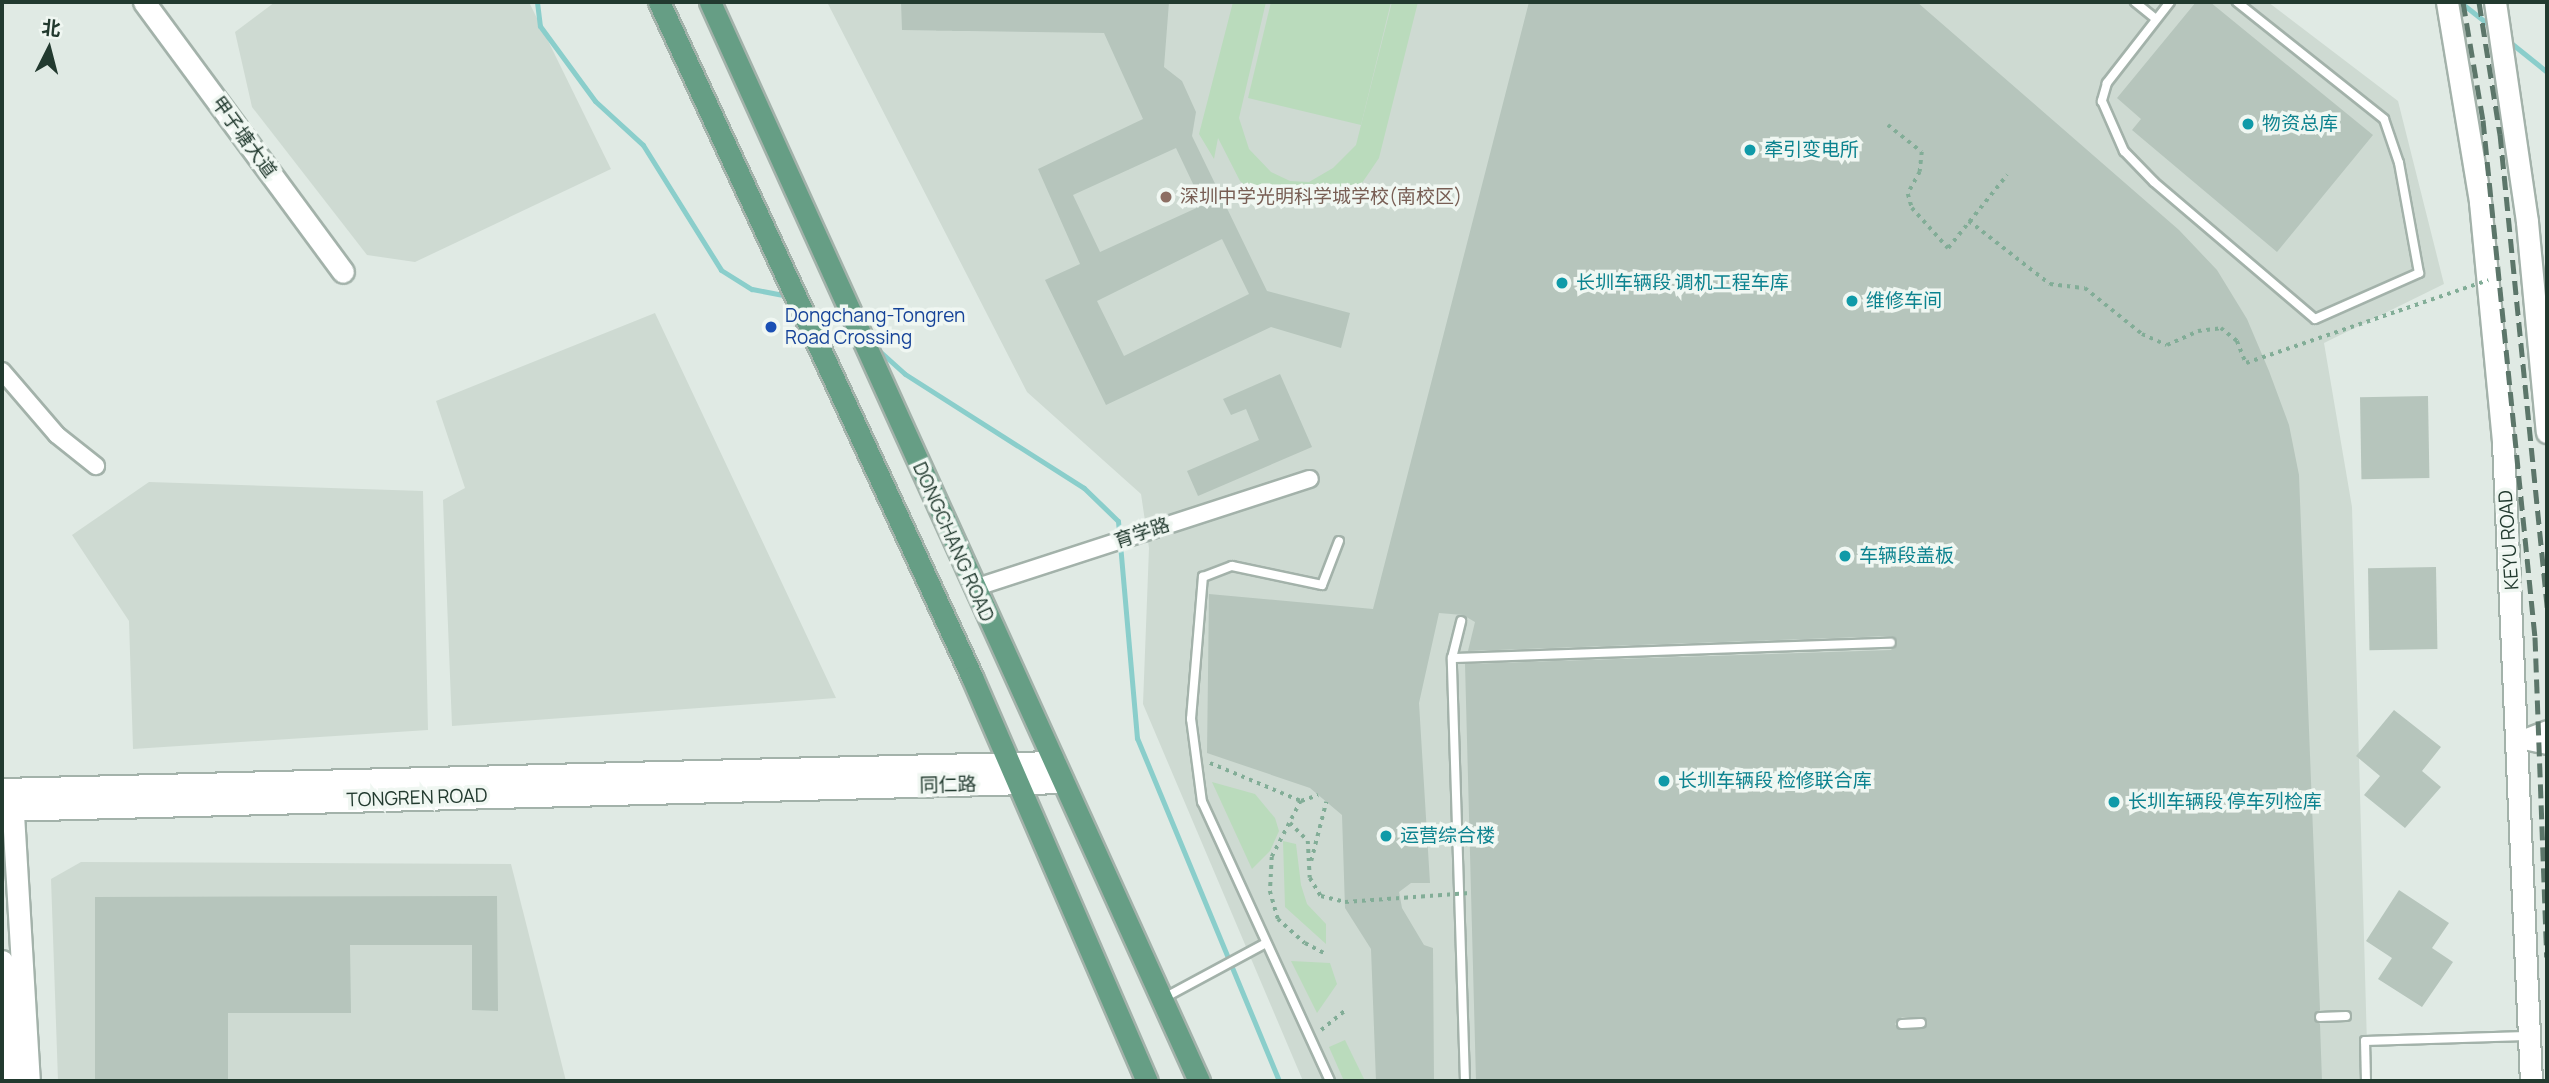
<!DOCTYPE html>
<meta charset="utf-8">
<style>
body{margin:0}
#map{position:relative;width:2549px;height:1083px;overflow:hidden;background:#e0eae4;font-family:Manrope,"Noto Sans SC",sans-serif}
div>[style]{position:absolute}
.built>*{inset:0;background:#cedad2}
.green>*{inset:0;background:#badbbc}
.stream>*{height:5px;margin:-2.5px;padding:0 2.5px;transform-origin:2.5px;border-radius:2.5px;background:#8acecb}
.building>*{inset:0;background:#b6c5bc;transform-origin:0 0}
.path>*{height:3.5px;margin-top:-1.75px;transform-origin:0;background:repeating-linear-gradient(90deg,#82ad97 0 3.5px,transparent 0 8.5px)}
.roads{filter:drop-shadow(2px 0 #a3b2aa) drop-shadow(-2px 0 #a3b2aa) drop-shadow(0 2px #a3b2aa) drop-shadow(0 -2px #a3b2aa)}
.lane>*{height:8px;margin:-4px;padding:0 4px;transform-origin:4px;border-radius:4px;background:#fff}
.street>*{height:16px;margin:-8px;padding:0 8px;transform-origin:8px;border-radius:8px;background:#fff}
.secondary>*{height:21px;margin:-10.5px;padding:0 10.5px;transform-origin:10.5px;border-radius:10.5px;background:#fff}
.primary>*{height:21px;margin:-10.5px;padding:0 10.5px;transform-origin:10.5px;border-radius:10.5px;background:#669e85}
.rail>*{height:5px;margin-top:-2.5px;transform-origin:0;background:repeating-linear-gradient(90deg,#5c766a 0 14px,transparent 0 21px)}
.path-bridge>*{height:3.5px;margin-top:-1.75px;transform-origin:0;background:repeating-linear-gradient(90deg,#82ad97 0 3.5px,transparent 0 8.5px)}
.dots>*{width:19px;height:19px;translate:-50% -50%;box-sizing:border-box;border:4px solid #f0f7f2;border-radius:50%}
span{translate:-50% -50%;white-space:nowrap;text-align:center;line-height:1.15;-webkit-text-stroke:7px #f0f7f2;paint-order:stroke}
.culture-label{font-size:19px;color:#0d838f}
.left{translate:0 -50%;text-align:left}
.street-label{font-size:19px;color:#223a2f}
.education-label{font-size:19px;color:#785e54}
.transit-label{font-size:19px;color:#164399}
.frame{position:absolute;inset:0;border:4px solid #223a2f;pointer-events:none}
.north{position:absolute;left:14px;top:14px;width:70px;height:70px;-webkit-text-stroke:5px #f0f7f2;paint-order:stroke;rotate:6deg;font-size:19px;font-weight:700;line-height:28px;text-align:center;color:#223a2f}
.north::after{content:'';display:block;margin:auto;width:24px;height:32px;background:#223a2f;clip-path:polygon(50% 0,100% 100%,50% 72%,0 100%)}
</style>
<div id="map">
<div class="built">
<i style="clip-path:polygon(275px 2px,529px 2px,611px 169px,415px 262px,367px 255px,252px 107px,235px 32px)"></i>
<i style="clip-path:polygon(827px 2px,2268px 2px,2398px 101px,2444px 284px,2324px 343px,2352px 507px,2368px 1081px,1303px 1081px,1143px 704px,1149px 548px,1141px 494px,1027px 392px)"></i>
<i style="clip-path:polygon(655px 313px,836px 698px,452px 726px,443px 500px,465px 488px,436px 401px)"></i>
<i style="clip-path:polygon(149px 482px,423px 491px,428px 730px,133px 749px,129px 621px,72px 535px)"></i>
<i style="clip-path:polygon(81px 862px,511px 864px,566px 1081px,58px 1081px,51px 879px)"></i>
</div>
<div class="green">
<i style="clip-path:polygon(1233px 2px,1266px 2px,1239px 118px,1249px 149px,1271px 172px,1290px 181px,1309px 182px,1333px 168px,1356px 145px,1392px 2px,1418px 2px,1379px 158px,1360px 186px,1326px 203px,1283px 205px,1259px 198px,1240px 181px,1218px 138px,1214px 159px,1199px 134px)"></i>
<i style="clip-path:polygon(1271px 2px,1391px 2px,1361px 125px,1248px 98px)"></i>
<i style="clip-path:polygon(1212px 782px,1255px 794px,1275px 818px,1279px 831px,1270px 851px,1252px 869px)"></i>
<i style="clip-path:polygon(1283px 841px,1296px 844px,1301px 885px,1307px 904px,1326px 924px,1326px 944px,1285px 907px)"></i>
<i style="clip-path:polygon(1291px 961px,1330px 963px,1337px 984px,1317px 1013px)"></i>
<i style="clip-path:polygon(1345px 1040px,1365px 1081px,1344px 1081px,1329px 1047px)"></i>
</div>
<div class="stream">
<i style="left:537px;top:2px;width:24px;rotate:83deg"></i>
<i style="left:540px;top:26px;width:93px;rotate:53.7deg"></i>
<i style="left:595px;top:101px;width:65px;rotate:42.5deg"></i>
<i style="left:643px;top:145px;width:147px;rotate:58deg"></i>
<i style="left:721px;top:270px;width:36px;rotate:32deg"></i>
<i style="left:752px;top:289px;width:33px;rotate:11deg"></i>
<i style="left:2460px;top:2px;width:42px;rotate:38.2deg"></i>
<i style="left:2506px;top:39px;width:53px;rotate:38.8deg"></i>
<i style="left:875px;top:347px;width:40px;rotate:42deg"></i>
<i style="left:905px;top:374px;width:212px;rotate:32.5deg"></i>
<i style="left:1084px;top:488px;width:47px;rotate:44.1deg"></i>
<i style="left:1118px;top:521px;width:218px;rotate:85deg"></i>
<i style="left:1137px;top:738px;width:371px;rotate:67.5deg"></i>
</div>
<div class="building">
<i style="clip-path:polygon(evenodd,901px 2px,1169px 2px,1164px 67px,1182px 81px,1196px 112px,1192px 136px,1267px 291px,1350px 313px,1341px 348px,1271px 327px,1106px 405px,1045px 280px,1080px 264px,1038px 169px,1143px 119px,1104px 33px,902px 30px,901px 2px,1176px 148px,1203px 205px,1100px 252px,1073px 195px,1176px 148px,901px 2px,1222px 239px,1249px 294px,1124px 356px,1097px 301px,1222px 239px)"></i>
<i style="clip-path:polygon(evenodd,1529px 2px,1917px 2px,2179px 230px,2217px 270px,2247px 319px,2269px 371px,2289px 425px,2299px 475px,2320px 1010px,2314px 1017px,2320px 1024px,2322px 1081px,1476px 1081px,1465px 664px,1891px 650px,1897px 642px,1891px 636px,1468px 651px,1475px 622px,1463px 615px,1439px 613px,1419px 703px,1430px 883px,1411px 883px,1399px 892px,1402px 908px,1424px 945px,1433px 948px,1434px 1081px,1376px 1081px,1371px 949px,1345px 908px,1342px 815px,1310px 788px,1207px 753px,1209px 594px,1373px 609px,1529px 2px,1902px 1017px,1923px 1017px,1927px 1025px,1900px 1030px,1895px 1024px,1902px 1017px)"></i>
<i style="clip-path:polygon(2196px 2px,2210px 2px,2373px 135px,2277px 252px,2132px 130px,2141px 119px,2117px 98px)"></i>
<i style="clip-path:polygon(1280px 374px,1312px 447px,1198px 496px,1187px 471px,1259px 440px,1246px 409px,1231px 415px,1223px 399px)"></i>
<i style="left:2428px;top:396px;width:82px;height:68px;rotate:89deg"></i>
<i style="left:2436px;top:567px;width:82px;height:68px;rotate:89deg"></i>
<i style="clip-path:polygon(2394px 710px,2441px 747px,2422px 771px,2441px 787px,2405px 828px,2364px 795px,2380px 776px,2356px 756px)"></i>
<i style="clip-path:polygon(2399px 890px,2449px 923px,2432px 948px,2453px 962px,2422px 1007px,2378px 979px,2392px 958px,2366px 941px)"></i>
<i style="clip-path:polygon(497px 896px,498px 1011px,472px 1010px,472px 945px,350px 945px,351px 1013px,228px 1013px,228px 1081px,95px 1081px,95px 897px)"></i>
</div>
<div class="path">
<i style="left:1888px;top:125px;width:43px;rotate:38.5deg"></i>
<i style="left:1922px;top:152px;width:20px;rotate:96deg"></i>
<i style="left:1920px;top:172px;width:25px;rotate:119deg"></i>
<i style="left:1908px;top:194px;width:15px;rotate:74deg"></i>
<i style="left:1912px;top:208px;width:54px;rotate:48deg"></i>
<i style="left:1948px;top:248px;width:94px;rotate:-51.1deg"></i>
<i style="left:1210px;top:763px;width:99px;rotate:22.7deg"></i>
<i style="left:1301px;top:801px;width:18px;rotate:-19deg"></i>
<i style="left:1301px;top:801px;width:63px;rotate:117.4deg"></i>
<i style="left:1272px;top:857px;width:34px;rotate:93deg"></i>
<i style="left:1270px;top:891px;width:29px;rotate:74deg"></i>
<i style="left:1278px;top:919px;width:36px;rotate:42deg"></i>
<i style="left:1305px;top:943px;width:21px;rotate:28deg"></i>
<i style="left:1290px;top:823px;width:25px;rotate:45deg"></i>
<i style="left:1308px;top:841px;width:37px;rotate:87deg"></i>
<i style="left:1310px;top:878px;width:21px;rotate:59deg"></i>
<i style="left:1321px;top:896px;width:25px;rotate:14deg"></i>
<i style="left:1311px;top:861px;width:61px;rotate:-75.7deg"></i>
<i style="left:1321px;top:1030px;width:33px;rotate:-39deg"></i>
</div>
<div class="roads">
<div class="lane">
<i style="left:2135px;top:2px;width:27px;rotate:39deg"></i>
<i style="left:2170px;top:2px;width:103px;rotate:127.9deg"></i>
<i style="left:2107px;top:83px;width:19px;rotate:106deg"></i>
<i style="left:2102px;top:101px;width:55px;rotate:66.3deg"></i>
<i style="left:2124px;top:151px;width:43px;rotate:45.9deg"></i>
<i style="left:2154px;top:182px;width:211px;rotate:40.4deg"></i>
<i style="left:2315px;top:319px;width:114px;rotate:-23.9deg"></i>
<i style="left:2419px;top:273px;width:112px;rotate:-100.3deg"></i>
<i style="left:2399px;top:163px;width:46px;rotate:-108.8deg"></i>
<i style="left:2384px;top:119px;width:188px;rotate:-141.5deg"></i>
<i style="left:1452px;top:658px;width:38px;rotate:-76deg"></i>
<i style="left:1164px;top:998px;width:116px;rotate:-28.3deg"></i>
<i style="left:2320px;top:1017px;width:26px;rotate:-2deg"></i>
<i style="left:1902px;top:1024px;width:19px;rotate:-3deg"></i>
<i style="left:1330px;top:1081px;width:307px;rotate:-114.6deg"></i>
<i style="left:1202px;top:802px;width:84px;rotate:-97.5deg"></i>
<i style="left:1191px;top:719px;width:143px;rotate:-85.2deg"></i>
<i style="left:1203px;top:577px;width:31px;rotate:-21deg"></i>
<i style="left:1232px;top:566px;width:92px;rotate:11.9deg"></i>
<i style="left:1322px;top:585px;width:47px;rotate:-68.9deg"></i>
<i style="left:1465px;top:1081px;width:423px;rotate:-91.8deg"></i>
<i style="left:1452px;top:658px;width:439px;rotate:-2deg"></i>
<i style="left:2366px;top:1081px;width:40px;rotate:-91.4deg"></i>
<i style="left:2365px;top:1041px;width:161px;rotate:-1.8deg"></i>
</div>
<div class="street">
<i style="left:2px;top:371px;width:84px;rotate:49.3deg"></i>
<i style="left:57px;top:435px;width:50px;rotate:38.5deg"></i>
<i style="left:974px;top:588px;width:353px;rotate:-18deg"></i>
<i style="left:2519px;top:740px;width:30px;rotate:-21deg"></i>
<i style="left:2519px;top:740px;width:29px;rotate:12deg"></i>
</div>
<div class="secondary">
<i style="left:144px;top:2px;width:335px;rotate:53.6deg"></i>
<i style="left:2447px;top:2px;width:203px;rotate:80.6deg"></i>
<i style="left:2480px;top:202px;width:242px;rotate:84.5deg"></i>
<i style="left:2503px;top:443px;width:639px;rotate:87.49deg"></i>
<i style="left:2495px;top:2px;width:222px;rotate:81.7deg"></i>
<i style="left:2527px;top:222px;width:211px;rotate:84.6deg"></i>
<i style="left:2px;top:789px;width:1052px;rotate:-1.47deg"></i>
<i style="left:12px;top:797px;width:285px;rotate:86.6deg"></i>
<i style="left:2px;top:810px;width:1061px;rotate:-1.51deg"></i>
<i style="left:2px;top:961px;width:120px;rotate:86.2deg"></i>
</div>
<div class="primary">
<i style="left:659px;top:2px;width:744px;rotate:65.12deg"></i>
<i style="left:972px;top:677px;width:440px;rotate:66.6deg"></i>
<i style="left:710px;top:2px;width:1185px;rotate:65.62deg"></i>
</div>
</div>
<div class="rail">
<i style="left:2463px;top:2px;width:120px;rotate:80.4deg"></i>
<i style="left:2483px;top:120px;width:520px;rotate:84.26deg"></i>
<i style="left:2535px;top:637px;width:320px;rotate:87.9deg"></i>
<i style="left:2479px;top:2px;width:134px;rotate:81deg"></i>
<i style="left:2500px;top:134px;width:476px;rotate:84.3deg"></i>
</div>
<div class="path-bridge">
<i style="left:1969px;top:221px;width:103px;rotate:37.9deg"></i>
<i style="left:2050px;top:284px;width:35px;rotate:7deg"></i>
<i style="left:2085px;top:288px;width:73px;rotate:38.9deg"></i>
<i style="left:2142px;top:334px;width:27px;rotate:24deg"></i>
<i style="left:2167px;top:345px;width:34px;rotate:-24deg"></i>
<i style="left:2198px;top:331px;width:23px;rotate:-7deg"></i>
<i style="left:2221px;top:328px;width:21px;rotate:39deg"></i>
<i style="left:2237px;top:341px;width:24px;rotate:68deg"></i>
<i style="left:2246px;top:363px;width:256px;rotate:-18.9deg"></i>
<i style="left:1345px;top:902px;width:125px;rotate:-4.1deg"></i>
</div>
<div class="dots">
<i style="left:2248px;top:124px;background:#0f9aa8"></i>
<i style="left:1750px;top:150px;background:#0f9aa8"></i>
<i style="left:1166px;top:197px;background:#8d6e63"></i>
<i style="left:1562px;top:283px;background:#0f9aa8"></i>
<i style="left:1852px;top:301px;background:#0f9aa8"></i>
<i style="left:771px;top:327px;background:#1a4fb4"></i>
<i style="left:1845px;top:556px;background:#0f9aa8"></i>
<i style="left:1664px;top:781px;background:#0f9aa8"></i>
<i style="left:2114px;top:802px;background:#0f9aa8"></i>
<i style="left:1386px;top:836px;background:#0f9aa8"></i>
</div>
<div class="culture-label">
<span class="left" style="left:2262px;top:124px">物资总库</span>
<span class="left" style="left:1764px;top:150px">牵引变电所</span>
<span class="left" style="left:1576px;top:283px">长圳车辆段 调机工程车库</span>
<span class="left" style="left:1866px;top:301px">维修车间</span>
<span class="left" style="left:1859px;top:556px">车辆段盖板</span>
<span class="left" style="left:1678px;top:781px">长圳车辆段 检修联合库</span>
<span class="left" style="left:2128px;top:802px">长圳车辆段 停车列检库</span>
<span class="left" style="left:1400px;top:836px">运营综合楼</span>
</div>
<div class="street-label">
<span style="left:244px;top:137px;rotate:54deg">甲子塘大道</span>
<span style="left:1142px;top:533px;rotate:-18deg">育学路</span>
<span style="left:2509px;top:540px;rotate:-94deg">KEYU ROAD</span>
<span style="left:953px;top:542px;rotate:66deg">DONGCHANG ROAD</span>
<span style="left:948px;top:785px;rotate:-1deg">同仁路</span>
<span style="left:417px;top:798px;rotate:-2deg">TONGREN ROAD</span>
</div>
<div class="education-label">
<span class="left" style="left:1180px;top:197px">深圳中学光明科学城学校(南校区)</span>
</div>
<div class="transit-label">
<span class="left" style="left:785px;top:327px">Dongchang-Tongren<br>Road Crossing</span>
</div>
<div class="frame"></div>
<div class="north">北</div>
</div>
